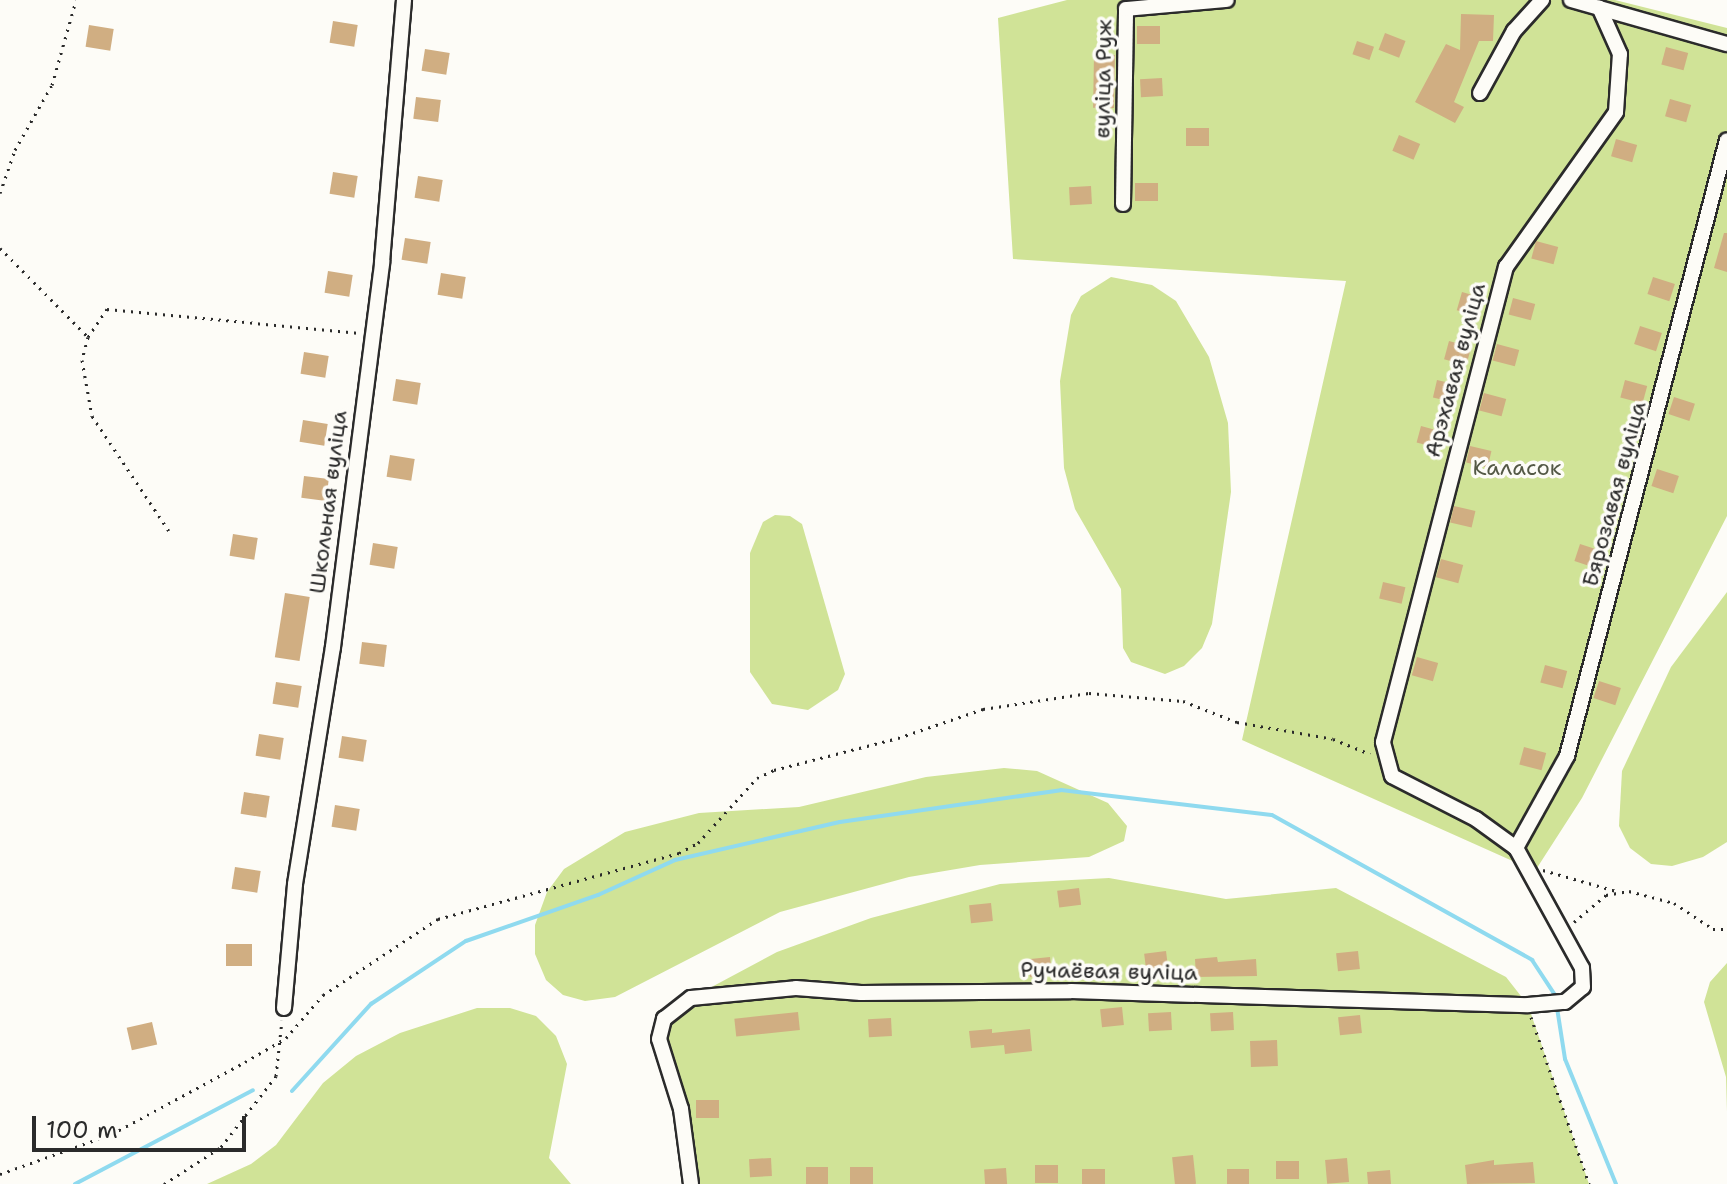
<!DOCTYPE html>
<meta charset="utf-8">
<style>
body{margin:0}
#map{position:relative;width:1727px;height:1184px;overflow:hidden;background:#fdfcf7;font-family:"Shantell Sans",sans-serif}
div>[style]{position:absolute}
.green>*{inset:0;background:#d0e397}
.stream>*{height:4px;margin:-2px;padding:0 2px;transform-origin:2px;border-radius:2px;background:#8fdaef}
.building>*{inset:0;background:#d0ae82;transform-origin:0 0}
.path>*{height:3px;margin-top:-1.5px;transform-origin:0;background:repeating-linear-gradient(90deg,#2b2b2b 0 2px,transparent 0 8px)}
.roads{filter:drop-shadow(2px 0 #2b2b2b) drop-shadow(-2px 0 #2b2b2b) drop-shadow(0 2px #2b2b2b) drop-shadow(0 -2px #2b2b2b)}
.street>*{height:14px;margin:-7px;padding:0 7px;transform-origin:7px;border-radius:7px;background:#fdfcf7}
span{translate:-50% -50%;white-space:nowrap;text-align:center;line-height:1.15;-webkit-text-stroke:7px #fdfcf7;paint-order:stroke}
.street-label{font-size:22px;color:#2b2b2b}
.park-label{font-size:22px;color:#545946}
.scale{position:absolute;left:32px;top:1116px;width:214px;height:36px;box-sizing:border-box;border:4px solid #2b2b2b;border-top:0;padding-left:10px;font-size:24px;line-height:28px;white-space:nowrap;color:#2b2b2b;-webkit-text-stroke:6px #fdfcf7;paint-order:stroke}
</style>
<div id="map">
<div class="green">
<i style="clip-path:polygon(1067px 0,1615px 0,1727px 28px,1727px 516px,1582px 798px,1535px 871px,1242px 740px,1346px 281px,1013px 259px,998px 18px)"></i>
<i style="clip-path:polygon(1111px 277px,1152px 285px,1176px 301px,1209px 357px,1228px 423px,1231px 492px,1212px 624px,1202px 648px,1184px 666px,1165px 674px,1131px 662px,1123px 648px,1121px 589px,1075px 509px,1064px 468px,1060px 381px,1071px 315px,1081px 296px)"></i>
<i style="clip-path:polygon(775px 515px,790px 516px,802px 524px,845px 674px,838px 690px,808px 710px,772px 704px,750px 672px,750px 553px,763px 522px)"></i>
<i style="clip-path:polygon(1727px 592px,1727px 842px,1703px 857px,1672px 866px,1651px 864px,1630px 848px,1619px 826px,1622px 771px,1671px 667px)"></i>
<i style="clip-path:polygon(1004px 768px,1037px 771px,1108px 803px,1127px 826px,1124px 841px,1089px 857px,980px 865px,909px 877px,780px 912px,615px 997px,585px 1001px,563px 995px,546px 980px,535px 954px,535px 925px,547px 892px,564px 869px,625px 832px,699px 813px,799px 807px,926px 777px)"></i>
<i style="clip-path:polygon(1109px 878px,1226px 899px,1336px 888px,1506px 977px,1528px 1005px,1589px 1184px,691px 1184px,664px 1019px,691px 998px,777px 952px,871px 918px,1000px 884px)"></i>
<i style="clip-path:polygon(1727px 963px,1727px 1112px,1726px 1077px,1704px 1002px,1710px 982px)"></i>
<i style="clip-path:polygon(477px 1008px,510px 1008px,536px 1016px,556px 1036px,567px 1064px,549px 1158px,571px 1184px,207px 1184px,251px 1164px,276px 1145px,323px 1083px,356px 1056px,400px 1033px)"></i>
</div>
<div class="stream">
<i style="left:292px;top:1091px;width:118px;rotate:-47.8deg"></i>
<i style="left:371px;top:1004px;width:114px;rotate:-33.6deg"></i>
<i style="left:466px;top:941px;width:140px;rotate:-19.2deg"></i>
<i style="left:598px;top:895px;width:85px;rotate:-24.4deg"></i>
<i style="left:675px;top:860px;width:169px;rotate:-13deg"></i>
<i style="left:840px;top:822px;width:223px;rotate:-8.2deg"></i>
<i style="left:1061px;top:790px;width:212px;rotate:6.8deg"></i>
<i style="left:1272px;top:815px;width:298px;rotate:29.1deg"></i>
<i style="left:1532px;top:960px;width:42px;rotate:56.7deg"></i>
<i style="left:1555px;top:995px;width:65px;rotate:81.1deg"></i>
<i style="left:1565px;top:1059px;width:135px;rotate:67.8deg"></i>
<i style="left:75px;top:1184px;width:201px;rotate:-27.8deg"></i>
</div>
<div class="building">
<i style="clip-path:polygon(1461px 14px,1494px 15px,1493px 41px,1479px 41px,1454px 102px,1464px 107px,1455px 123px,1415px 102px,1446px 44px,1460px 50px)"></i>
<i style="left:333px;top:21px;width:25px;height:22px;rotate:9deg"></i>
<i style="left:89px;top:25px;width:25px;height:22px;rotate:9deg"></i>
<i style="left:1137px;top:26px;width:23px;height:18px"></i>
<i style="left:1385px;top:33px;width:22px;height:18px;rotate:21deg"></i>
<i style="left:1357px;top:41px;width:18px;height:14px;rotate:19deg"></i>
<i style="left:1666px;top:47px;width:23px;height:18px;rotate:15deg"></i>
<i style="left:425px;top:49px;width:25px;height:22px;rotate:9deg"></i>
<i style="left:1115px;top:55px;width:53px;height:21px;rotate:91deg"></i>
<i style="left:1162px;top:78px;width:18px;height:22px;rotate:87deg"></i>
<i style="left:416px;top:97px;width:25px;height:22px;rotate:7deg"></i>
<i style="left:1670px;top:99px;width:22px;height:18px;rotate:16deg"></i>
<i style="left:1186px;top:128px;width:23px;height:18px"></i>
<i style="left:1399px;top:135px;width:23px;height:17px;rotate:23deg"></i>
<i style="left:1616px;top:139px;width:22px;height:18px;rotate:16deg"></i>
<i style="left:333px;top:172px;width:25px;height:22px;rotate:9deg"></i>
<i style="left:418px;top:176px;width:25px;height:22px;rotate:9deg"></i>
<i style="left:1158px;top:183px;width:18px;height:23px;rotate:90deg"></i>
<i style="left:1091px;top:186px;width:18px;height:22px;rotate:87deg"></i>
<i style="clip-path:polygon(1724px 233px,1727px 233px,1727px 272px,1714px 268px)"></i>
<i style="left:405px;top:238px;width:26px;height:22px;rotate:9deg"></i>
<i style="left:1536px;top:241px;width:23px;height:18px;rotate:15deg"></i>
<i style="left:328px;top:271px;width:25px;height:22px;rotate:9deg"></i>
<i style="left:441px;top:273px;width:25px;height:22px;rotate:9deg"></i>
<i style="left:1653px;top:277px;width:23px;height:18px;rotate:18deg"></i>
<i style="left:1462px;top:292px;width:22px;height:19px;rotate:16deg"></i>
<i style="left:1513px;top:298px;width:23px;height:17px;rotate:15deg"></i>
<i style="left:1640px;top:326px;width:23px;height:19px;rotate:18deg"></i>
<i style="left:1449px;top:341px;width:23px;height:19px;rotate:15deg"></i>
<i style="left:1497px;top:344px;width:23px;height:17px;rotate:15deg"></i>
<i style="left:304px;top:352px;width:25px;height:22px;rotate:9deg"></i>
<i style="left:396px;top:379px;width:25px;height:22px;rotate:9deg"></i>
<i style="left:1437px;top:380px;width:23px;height:18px;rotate:13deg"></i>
<i style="left:1625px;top:380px;width:23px;height:18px;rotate:15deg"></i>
<i style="left:1484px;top:393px;width:23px;height:18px;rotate:15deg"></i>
<i style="left:1674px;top:397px;width:22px;height:18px;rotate:18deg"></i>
<i style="left:303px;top:420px;width:25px;height:22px;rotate:9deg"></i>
<i style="left:1421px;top:426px;width:23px;height:17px;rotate:15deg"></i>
<i style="left:1470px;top:446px;width:22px;height:17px;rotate:13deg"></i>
<i style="left:390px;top:455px;width:25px;height:22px;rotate:9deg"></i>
<i style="left:1657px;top:469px;width:23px;height:18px;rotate:18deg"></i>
<i style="left:304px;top:476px;width:25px;height:22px;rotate:7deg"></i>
<i style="left:1454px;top:506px;width:22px;height:17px;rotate:13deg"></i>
<i style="left:233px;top:534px;width:25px;height:22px;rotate:9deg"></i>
<i style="left:373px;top:543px;width:25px;height:22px;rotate:9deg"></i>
<i style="left:1580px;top:544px;width:22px;height:18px;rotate:18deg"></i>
<i style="left:1441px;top:559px;width:23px;height:19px;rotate:15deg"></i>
<i style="left:1383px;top:582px;width:23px;height:17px;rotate:13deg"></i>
<i style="left:285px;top:593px;width:25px;height:65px;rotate:9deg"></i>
<i style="left:362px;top:642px;width:25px;height:22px;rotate:7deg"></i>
<i style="left:1417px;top:657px;width:22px;height:19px;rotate:16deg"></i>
<i style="left:1545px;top:665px;width:23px;height:18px;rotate:15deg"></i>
<i style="left:1599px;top:681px;width:23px;height:18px;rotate:18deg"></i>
<i style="left:276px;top:682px;width:26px;height:22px;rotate:9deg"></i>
<i style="left:259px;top:734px;width:25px;height:22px;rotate:9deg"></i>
<i style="left:342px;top:736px;width:25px;height:22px;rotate:9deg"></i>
<i style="left:1524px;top:747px;width:23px;height:18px;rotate:15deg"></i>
<i style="left:244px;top:792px;width:26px;height:22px;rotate:9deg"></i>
<i style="left:335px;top:805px;width:25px;height:22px;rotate:9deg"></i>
<i style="left:235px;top:867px;width:26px;height:22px;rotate:9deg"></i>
<i style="left:1079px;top:888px;width:17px;height:22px;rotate:83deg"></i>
<i style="left:991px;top:903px;width:18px;height:22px;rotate:84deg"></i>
<i style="left:226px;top:944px;width:26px;height:22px"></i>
<i style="left:1166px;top:951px;width:17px;height:22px;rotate:83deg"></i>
<i style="left:1358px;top:951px;width:18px;height:22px;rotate:84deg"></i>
<i style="left:1050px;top:957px;width:18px;height:22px;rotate:84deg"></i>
<i style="clip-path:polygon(1217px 957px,1218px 962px,1256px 959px,1257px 976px,1196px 977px,1195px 959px)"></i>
<i style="left:1122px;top:1007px;width:18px;height:22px;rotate:84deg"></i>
<i style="left:798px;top:1012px;width:18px;height:64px;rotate:84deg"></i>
<i style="left:1171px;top:1012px;width:18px;height:23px;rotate:87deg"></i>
<i style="left:1233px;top:1012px;width:18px;height:23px;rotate:87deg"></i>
<i style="left:1360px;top:1015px;width:18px;height:22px;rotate:84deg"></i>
<i style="left:891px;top:1018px;width:18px;height:23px;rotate:87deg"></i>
<i style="left:152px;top:1022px;width:23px;height:26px;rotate:77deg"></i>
<i style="clip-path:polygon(992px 1029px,992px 1033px,1030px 1029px,1032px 1051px,1005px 1054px,1004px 1045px,971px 1048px,969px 1031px)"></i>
<i style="left:1277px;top:1040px;width:26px;height:27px;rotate:88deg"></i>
<i style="left:719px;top:1100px;width:18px;height:23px;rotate:90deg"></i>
<i style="left:1193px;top:1155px;width:29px;height:21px;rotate:84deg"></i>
<i style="left:771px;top:1158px;width:18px;height:22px;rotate:87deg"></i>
<i style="left:1347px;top:1158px;width:24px;height:22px;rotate:85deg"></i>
<i style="clip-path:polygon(1494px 1160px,1494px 1165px,1533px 1162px,1535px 1183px,1467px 1184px,1465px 1165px)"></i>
<i style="left:1276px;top:1161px;width:23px;height:18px"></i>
<i style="left:1058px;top:1165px;width:18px;height:23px;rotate:90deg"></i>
<i style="left:806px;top:1167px;width:22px;height:17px"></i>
<i style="left:850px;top:1167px;width:23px;height:17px"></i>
<i style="left:1006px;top:1168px;width:16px;height:22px;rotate:86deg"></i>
<i style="left:1082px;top:1169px;width:23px;height:15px"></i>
<i style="left:1227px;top:1169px;width:22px;height:15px"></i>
<i style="clip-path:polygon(1390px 1170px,1391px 1184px,1368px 1184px,1367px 1172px)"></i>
</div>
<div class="path">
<i style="left:0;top:193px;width:46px;rotate:-70.8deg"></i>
<i style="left:15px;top:150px;width:75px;rotate:-60.4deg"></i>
<i style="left:52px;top:85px;width:88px;rotate:-74.2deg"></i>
<i style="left:0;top:248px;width:125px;rotate:45.3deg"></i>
<i style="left:88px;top:337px;width:34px;rotate:-56deg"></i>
<i style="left:107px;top:309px;width:254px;rotate:5.4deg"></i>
<i style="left:88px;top:337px;width:24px;rotate:105deg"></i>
<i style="left:82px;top:360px;width:57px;rotate:79.9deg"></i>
<i style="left:92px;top:416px;width:138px;rotate:56.2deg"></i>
<i style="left:1543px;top:870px;width:76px;rotate:16deg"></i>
<i style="left:1574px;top:922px;width:42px;rotate:-40.2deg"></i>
<i style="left:1606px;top:895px;width:23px;rotate:-10deg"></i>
<i style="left:1629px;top:891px;width:47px;rotate:14.9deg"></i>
<i style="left:1674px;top:903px;width:47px;rotate:33.7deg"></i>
<i style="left:1713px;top:929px;width:14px"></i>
<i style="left:1531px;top:1017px;width:177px;rotate:70.8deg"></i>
<i style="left:0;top:1174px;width:119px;rotate:-19.7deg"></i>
<i style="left:112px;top:1134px;width:151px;rotate:-28.4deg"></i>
<i style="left:245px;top:1062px;width:48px;rotate:-30.3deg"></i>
<i style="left:286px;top:1038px;width:57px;rotate:-49.3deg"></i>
<i style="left:323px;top:995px;width:138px;rotate:-33.5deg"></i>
<i style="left:438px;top:919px;width:250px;rotate:-15.3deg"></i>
<i style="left:679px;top:853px;width:21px;rotate:-28deg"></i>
<i style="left:698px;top:843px;width:88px;rotate:-47.8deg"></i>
<i style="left:757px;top:778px;width:19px;rotate:-25deg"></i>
<i style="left:774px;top:770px;width:128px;rotate:-14.5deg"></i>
<i style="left:898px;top:738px;width:90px;rotate:-18.8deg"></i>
<i style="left:983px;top:709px;width:107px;rotate:-8.6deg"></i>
<i style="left:1089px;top:693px;width:94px;rotate:4.9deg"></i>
<i style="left:1183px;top:701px;width:58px;rotate:21.3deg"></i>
<i style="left:1237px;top:722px;width:97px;rotate:10deg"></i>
<i style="left:1333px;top:739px;width:40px;rotate:22deg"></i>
<i style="left:164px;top:1184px;width:68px;rotate:-33deg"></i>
<i style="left:221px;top:1147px;width:90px;rotate:-52.2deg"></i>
<i style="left:276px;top:1076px;width:56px;rotate:-83.9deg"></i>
</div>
<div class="roads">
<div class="street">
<i style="left:1571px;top:0;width:162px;rotate:15.8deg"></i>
<i style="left:1480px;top:93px;width:71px;rotate:-61.3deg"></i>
<i style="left:1514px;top:31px;width:42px;rotate:-47.9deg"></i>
<i style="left:1123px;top:204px;width:195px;rotate:-89.1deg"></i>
<i style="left:1126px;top:9px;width:101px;rotate:-5.1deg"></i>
<i style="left:1516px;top:848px;width:105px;rotate:-61deg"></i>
<i style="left:1567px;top:756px;width:636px;rotate:-75.44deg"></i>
<i style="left:284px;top:1008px;width:124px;rotate:-84.9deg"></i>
<i style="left:295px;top:884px;width:240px;rotate:-80.9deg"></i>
<i style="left:333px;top:647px;width:388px;rotate:-82.7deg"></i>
<i style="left:382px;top:262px;width:263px;rotate:-85.2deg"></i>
<i style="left:691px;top:1184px;width:76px;rotate:-97.6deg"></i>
<i style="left:681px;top:1109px;width:73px;rotate:-107.4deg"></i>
<i style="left:659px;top:1039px;width:21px;rotate:-76deg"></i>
<i style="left:664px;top:1019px;width:34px;rotate:-38deg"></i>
<i style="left:691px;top:998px;width:105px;rotate:-5.4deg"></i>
<i style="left:796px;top:988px;width:65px;rotate:4.4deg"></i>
<i style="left:861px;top:993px;width:210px;rotate:-0.5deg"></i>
<i style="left:1071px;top:991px;width:457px;rotate:1.8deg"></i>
<i style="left:1528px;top:1005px;width:37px;rotate:-5deg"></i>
<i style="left:1565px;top:1002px;width:23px;rotate:-40deg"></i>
<i style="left:1583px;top:987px;width:19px;rotate:-93deg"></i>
<i style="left:1582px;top:968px;width:137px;rotate:-118.8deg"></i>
<i style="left:1516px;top:848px;width:49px;rotate:-144.1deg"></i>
<i style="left:1476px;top:819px;width:94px;rotate:-152.9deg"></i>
<i style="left:1392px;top:776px;width:35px;rotate:-105deg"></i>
<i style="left:1383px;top:742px;width:491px;rotate:-75.5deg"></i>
<i style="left:1506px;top:267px;width:190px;rotate:-54.6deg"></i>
<i style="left:1616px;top:112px;width:58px;rotate:-86.1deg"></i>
<i style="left:1620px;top:54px;width:51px;rotate:-114.1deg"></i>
</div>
</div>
<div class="street-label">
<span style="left:1103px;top:79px;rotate:-89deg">вуліца Руж</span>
<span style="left:1455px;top:370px;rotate:-75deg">Арэхавая вуліца</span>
<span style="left:1614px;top:494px;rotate:-75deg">Бярозавая вуліца</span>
<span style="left:328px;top:502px;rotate:-83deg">Школьная вуліца</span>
<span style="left:1109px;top:971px;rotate:1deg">Ручаёвая вуліца</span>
</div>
<div class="park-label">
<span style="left:1517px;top:468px">Каласок</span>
</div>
<div class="scale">100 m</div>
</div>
